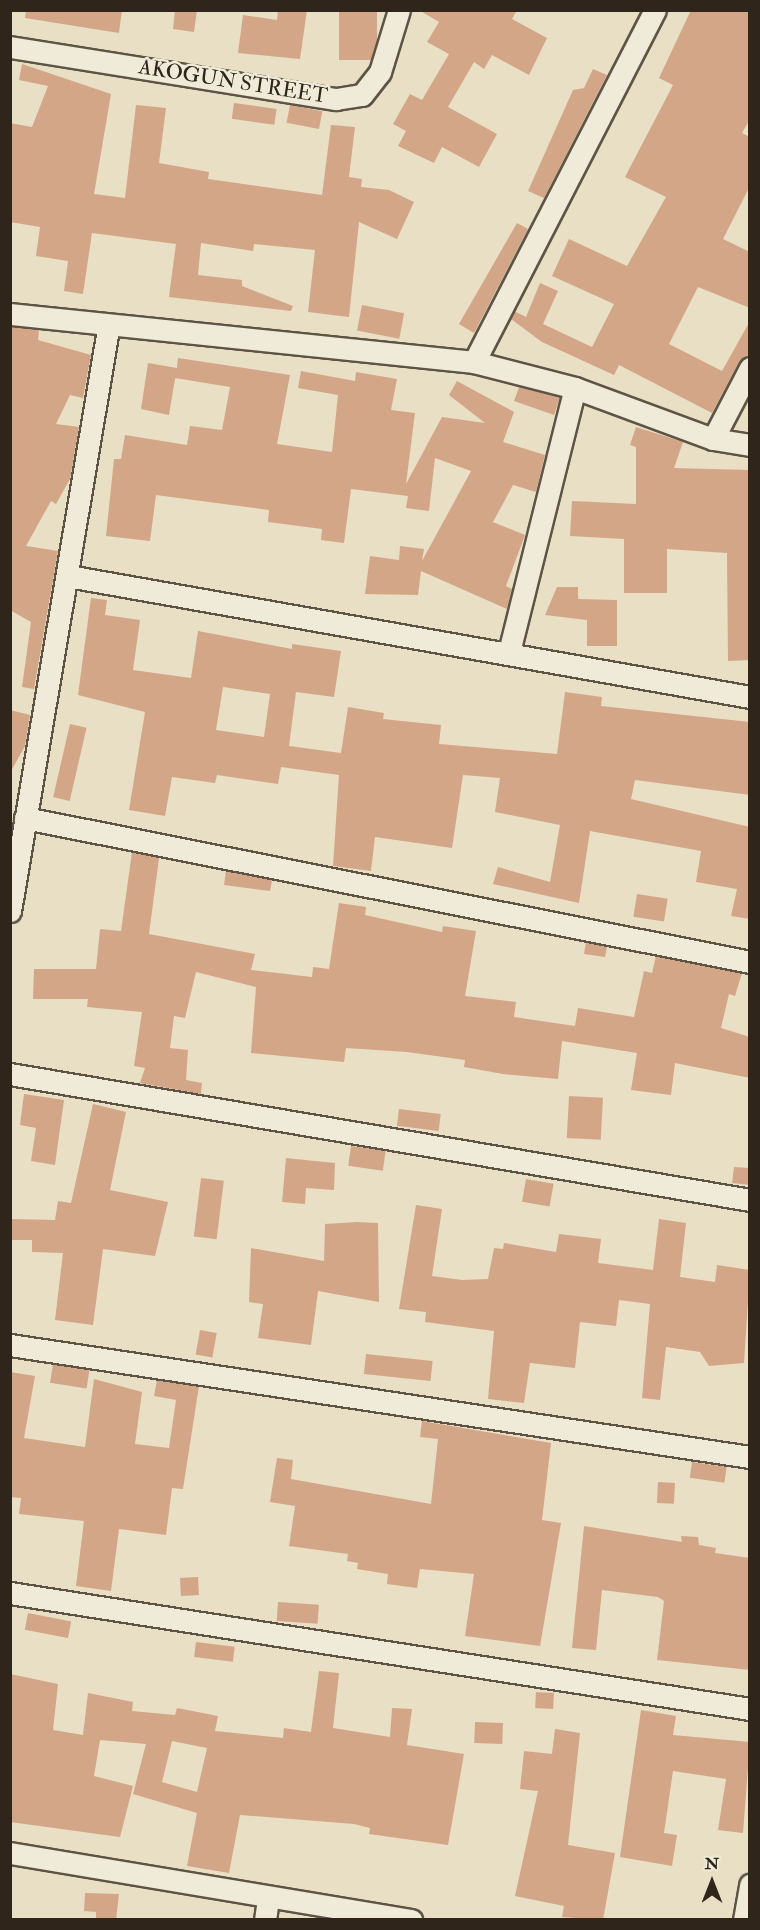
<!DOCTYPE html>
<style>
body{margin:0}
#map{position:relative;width:760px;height:1930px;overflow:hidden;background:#e8dfc4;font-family:"IM FELL Double Pica",serif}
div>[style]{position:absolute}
.building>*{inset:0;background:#d4a688;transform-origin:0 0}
.roads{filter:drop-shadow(2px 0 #5d5445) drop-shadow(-2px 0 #5d5445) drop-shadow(0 2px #5d5445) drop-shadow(0 -2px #5d5445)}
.minor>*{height:21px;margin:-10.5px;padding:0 10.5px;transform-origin:10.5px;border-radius:10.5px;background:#f0ead9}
span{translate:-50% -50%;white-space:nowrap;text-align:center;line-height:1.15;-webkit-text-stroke:5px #f0ead9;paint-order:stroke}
.street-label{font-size:21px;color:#2f251b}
.frame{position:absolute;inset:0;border:12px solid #2f251b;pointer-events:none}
.north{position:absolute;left:682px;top:1852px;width:60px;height:60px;-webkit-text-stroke:4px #f0ead9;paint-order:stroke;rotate:0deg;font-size:16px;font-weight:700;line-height:24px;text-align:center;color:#2f251b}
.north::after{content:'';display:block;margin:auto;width:21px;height:27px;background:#2f251b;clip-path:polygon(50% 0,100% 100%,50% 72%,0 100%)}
</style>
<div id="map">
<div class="building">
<i style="clip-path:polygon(26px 10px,122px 10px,119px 33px,25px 18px)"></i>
<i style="clip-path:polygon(175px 10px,197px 10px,194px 32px,173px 29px)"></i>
<i style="clip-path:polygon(278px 10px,307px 10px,300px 59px,238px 53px,243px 15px,277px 20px)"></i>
<i style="left:339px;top:10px;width:38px;height:50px"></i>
<i style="clip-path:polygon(419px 10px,517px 10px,512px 19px,547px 38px,529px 75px,492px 55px,484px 69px,474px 62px,448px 107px,497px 134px,479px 167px,442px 147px,434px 163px,398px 146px,406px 131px,393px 124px,410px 94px,422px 100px,449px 54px,427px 42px,439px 22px)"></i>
<i style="clip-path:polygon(691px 10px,750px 10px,750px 119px,742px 133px,750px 137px,750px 186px,723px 239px,750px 252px,750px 308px,698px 287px,669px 344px,722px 371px,750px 321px,750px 355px,739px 362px,712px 413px,619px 365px,614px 375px,542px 342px,511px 319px,514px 311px,526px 317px,540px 283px,558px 291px,543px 324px,592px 347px,614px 304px,552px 276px,569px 239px,627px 266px,666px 197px,625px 177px,673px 85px,659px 78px)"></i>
<i style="clip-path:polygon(22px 64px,111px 94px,94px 194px,125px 198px,136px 105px,166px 108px,159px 163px,209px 172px,208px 179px,322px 195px,331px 125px,355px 127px,349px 177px,362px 179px,361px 187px,389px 190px,414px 202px,397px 239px,359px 222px,349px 317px,308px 312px,315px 250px,254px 244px,253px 251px,201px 243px,198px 275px,242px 280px,242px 286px,293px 306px,291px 311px,169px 297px,176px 244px,92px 233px,83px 294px,64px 291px,68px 261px,36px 256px,40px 227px,10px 222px,10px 123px,32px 127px,48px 86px,19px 80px)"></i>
<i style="clip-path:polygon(593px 69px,607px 75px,544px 198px,528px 191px,573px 90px,584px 88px)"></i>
<i style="left:234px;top:103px;width:43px;height:16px;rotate:8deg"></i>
<i style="left:290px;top:105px;width:33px;height:18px;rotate:11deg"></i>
<i style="clip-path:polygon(517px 223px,528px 229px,474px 333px,459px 324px)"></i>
<i style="left:362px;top:305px;width:43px;height:26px;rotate:11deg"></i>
<i style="clip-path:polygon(10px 327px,39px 330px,38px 340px,91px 355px,83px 398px,70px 395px,56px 424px,79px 427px,70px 479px,56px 504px,51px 501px,26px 546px,58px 551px,34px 689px,22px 687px,31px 622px,10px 610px)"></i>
<i style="clip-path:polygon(178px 358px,290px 375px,277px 444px,332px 452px,338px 395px,298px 388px,301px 371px,355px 381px,356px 372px,397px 379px,391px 410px,415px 413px,406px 484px,442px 417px,485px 423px,449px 395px,457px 381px,514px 412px,503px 442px,545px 455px,536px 492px,513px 485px,493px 522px,525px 535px,506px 586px,512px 589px,507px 609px,421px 571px,418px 595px,365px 594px,370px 556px,399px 560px,400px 546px,424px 549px,422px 561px,471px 471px,435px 458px,429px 511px,406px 508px,408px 496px,351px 489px,344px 543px,321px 540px,322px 529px,268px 522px,269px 510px,156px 495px,150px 541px,106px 536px,114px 459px,121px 459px,125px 435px,187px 445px,190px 426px,222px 430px,230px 387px,175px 378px,176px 373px,169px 415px,141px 409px,148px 363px,177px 368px)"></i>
<i style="clip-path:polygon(519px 387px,560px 397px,554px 415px,514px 401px)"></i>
<i style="clip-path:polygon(636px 427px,683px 442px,674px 468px,750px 470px,750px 660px,728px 661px,727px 553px,667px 549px,667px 593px,624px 593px,624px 539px,570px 536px,572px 501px,636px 504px,636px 447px,630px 445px)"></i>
<i style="clip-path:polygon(557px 587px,578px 587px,578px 599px,617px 600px,617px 646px,587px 646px,587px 620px,545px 615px)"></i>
<i style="clip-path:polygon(evenodd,91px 598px,107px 600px,105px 615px,140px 620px,133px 670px,191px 678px,198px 631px,292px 649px,292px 644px,341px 651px,334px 697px,296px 692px,289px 746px,341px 753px,348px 707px,384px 713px,383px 719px,441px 725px,439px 744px,557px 754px,565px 692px,602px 697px,601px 706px,750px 722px,750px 795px,635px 780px,631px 799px,750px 827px,750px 919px,731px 916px,737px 889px,696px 882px,701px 851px,590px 831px,579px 903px,493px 884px,498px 867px,550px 882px,560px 825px,495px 812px,500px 778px,463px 775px,452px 848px,375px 837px,371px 871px,333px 866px,339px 775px,281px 767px,278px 784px,217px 775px,215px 783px,172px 777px,165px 816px,129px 810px,145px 712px,78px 695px,91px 598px,223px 687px,270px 694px,264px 737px,216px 730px,223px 687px)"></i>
<i style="clip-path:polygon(10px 710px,30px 715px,25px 746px,10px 773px)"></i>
<i style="left:70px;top:724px;width:17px;height:75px;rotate:13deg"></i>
<i style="clip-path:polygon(132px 852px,159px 858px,149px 934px,255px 954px,251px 970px,312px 977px,313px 967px,329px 969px,339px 903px,366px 907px,365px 915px,442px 932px,443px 926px,476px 931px,465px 996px,516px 1002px,514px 1017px,575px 1026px,578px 1008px,634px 1017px,644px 971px,652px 973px,656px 956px,742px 973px,735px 996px,729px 994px,721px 1028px,750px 1037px,750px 1078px,675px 1063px,671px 1095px,631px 1090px,637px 1053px,562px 1041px,558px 1079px,503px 1074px,464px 1067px,465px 1060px,407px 1052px,346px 1048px,344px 1062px,251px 1053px,256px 987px,196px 972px,185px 1018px,174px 1016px,170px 1048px,188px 1050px,186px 1080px,202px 1083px,201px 1094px,140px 1083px,145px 1068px,134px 1066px,142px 1012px,87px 1007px,88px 999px,33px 999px,34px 969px,96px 969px,100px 929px,121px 931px)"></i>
<i style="clip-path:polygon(226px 871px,272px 880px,270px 891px,224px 885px)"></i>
<i style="left:637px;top:894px;width:31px;height:23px;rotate:9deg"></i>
<i style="clip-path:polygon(586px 942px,607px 947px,605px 957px,584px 954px)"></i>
<i style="clip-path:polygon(24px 1094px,64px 1100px,55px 1165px,31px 1161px,36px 1128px,20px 1125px)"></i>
<i style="left:569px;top:1096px;width:34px;height:42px;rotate:3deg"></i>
<i style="clip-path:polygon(93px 1104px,126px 1112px,110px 1190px,168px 1202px,155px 1256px,103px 1249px,93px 1325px,55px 1320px,63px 1253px,32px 1252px,32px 1240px,10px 1240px,10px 1219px,55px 1220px,58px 1201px,71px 1203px)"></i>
<i style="left:399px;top:1109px;width:42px;height:17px;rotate:7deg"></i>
<i style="left:351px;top:1146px;width:35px;height:20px;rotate:8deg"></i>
<i style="clip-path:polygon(286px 1158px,335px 1163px,334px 1190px,306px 1188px,305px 1204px,282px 1202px)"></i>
<i style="clip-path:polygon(734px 1167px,750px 1168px,750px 1185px,732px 1183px)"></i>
<i style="left:201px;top:1178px;width:23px;height:59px;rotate:7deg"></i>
<i style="left:526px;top:1179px;width:28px;height:23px;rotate:10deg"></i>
<i style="clip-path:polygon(416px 1205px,442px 1209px,432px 1276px,462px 1280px,488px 1279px,494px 1248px,503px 1249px,504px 1243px,556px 1252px,559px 1234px,601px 1239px,598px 1263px,653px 1270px,659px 1219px,686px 1223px,680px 1277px,715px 1282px,717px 1265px,750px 1270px,744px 1363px,709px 1366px,700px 1352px,666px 1347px,660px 1400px,642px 1398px,650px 1304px,619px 1300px,616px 1326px,580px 1322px,575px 1368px,530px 1363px,524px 1403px,488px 1399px,494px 1331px,425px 1322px,426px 1312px,399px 1309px)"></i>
<i style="clip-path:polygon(357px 1222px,378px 1223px,379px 1302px,318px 1291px,311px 1345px,258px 1338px,263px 1304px,249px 1302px,251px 1248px,324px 1261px,325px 1224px)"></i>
<i style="left:200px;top:1330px;width:17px;height:25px;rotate:10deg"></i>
<i style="left:366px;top:1354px;width:67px;height:20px;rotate:6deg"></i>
<i style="left:53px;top:1364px;width:37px;height:19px;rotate:9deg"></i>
<i style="clip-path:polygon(10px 1372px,35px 1376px,24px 1438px,85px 1447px,94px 1379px,142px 1392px,135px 1444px,169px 1448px,176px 1400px,154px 1396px,157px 1380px,199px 1386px,183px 1489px,172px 1488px,166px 1535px,119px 1529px,111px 1591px,76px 1586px,84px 1521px,19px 1514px,21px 1498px,10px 1497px)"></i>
<i style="clip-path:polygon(422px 1421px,551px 1443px,542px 1520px,561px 1523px,540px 1646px,465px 1636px,474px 1574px,420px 1569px,417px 1588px,387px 1584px,388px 1574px,357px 1569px,358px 1563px,347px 1561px,348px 1554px,289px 1546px,295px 1506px,270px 1502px,277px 1458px,293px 1460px,291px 1479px,431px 1504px,438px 1439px,420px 1437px)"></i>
<i style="left:692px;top:1462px;width:35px;height:16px;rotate:8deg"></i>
<i style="left:658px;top:1482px;width:17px;height:21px;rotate:3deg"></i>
<i style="clip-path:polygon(584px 1526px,682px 1542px,681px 1536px,698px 1537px,699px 1545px,716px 1548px,715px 1553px,750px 1558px,750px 1670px,657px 1660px,664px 1601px,658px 1597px,602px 1590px,596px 1650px,572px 1648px)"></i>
<i style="left:198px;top:1577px;width:18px;height:18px;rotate:87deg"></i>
<i style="left:278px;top:1602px;width:41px;height:19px;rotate:4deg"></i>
<i style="left:28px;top:1613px;width:44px;height:17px;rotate:11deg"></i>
<i style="left:196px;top:1642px;width:39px;height:15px;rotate:7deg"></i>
<i style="clip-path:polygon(evenodd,319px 1671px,339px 1673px,333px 1728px,390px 1737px,392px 1708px,412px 1709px,407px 1745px,464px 1754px,448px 1845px,369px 1834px,370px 1828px,354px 1824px,240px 1815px,229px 1873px,187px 1866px,197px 1813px,133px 1794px,146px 1744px,100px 1740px,94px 1776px,133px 1786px,120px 1837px,10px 1822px,10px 1674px,58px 1684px,53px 1730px,83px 1735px,88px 1693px,133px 1702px,132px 1711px,175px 1715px,177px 1708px,218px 1716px,215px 1731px,283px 1738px,284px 1728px,311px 1732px,319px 1671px,172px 1741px,207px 1748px,197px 1792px,162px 1782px,172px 1741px)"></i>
<i style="left:536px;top:1692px;width:18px;height:16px;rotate:3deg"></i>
<i style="clip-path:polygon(641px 1710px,676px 1716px,673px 1735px,750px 1742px,743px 1833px,718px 1830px,726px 1779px,673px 1771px,664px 1833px,677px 1835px,672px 1866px,620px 1857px)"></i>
<i style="left:475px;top:1722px;width:28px;height:21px;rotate:2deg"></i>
<i style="clip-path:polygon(555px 1729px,580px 1733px,568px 1845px,615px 1853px,603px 1920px,562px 1917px,564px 1906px,515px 1896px,538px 1791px,520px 1789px,524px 1751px,552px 1754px)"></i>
<i style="clip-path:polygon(85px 1893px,119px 1894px,116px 1920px,96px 1920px,96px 1912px,84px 1911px)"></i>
</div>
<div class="roads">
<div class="minor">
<i style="left:10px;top:47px;width:330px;rotate:9.1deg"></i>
<i style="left:336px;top:99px;width:26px;rotate:-9deg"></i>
<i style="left:362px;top:95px;width:29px;rotate:-52deg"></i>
<i style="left:380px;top:72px;width:65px;rotate:-73deg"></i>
<i style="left:10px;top:314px;width:466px;rotate:5.9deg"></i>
<i style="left:474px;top:362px;width:104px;rotate:14.4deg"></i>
<i style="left:575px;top:388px;width:147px;rotate:20.3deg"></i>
<i style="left:713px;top:439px;width:37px;rotate:9deg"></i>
<i style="left:474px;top:362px;width:396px;rotate:-62.8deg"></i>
<i style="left:713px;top:439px;width:80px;rotate:-62.5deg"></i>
<i style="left:68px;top:576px;width:693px;rotate:10.06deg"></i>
<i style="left:509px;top:652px;width:272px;rotate:-76deg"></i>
<i style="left:25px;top:818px;width:739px;rotate:11.23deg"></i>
<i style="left:10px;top:911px;width:590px;rotate:-80.44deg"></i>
<i style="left:10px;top:1074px;width:751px;rotate:9.66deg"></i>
<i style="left:10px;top:1345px;width:748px;rotate:8.61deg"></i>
<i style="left:10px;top:1593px;width:749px;rotate:8.91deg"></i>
<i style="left:10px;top:1853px;width:407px;rotate:9.5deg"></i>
<i style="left:265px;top:1920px;width:22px;rotate:-82deg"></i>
<i style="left:744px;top:1920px;width:36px;rotate:-80deg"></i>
</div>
</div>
<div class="street-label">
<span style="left:233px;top:82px;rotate:9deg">AKOGUN STREET</span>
</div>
<div class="frame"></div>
<div class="north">N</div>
</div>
